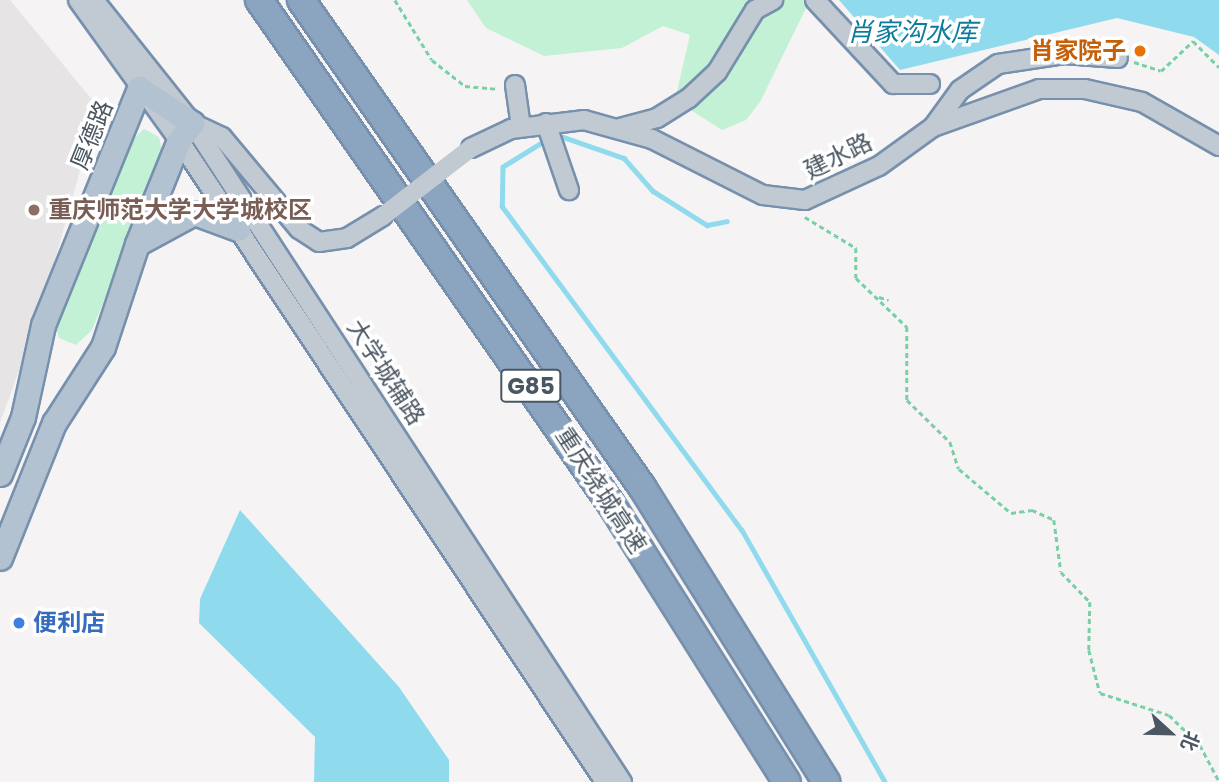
<!DOCTYPE html>
<meta charset="utf-8">
<style>
body{margin:0}
#map{position:relative;width:1219px;height:782px;overflow:hidden;background:#f5f3f3;font-family:Poppins,"Noto Sans SC",sans-serif}
div>[style]{position:absolute}
.education>*{inset:0;background:#e6e4e5}
.green>*{inset:0;background:#c3f1d5}
.water>*{inset:0;background:#90daee}
.stream>*{height:4.5px;margin:-2.25px;padding:0 2.25px;transform-origin:2.25px;border-radius:2.25px;background:#90daee}
.path>*{height:2.5px;margin-top:-1.25px;transform-origin:0;background:repeating-linear-gradient(90deg,#7ad0a6 0 5px,transparent 0 8.5px)}
.roads{filter:drop-shadow(2px 0 #7690ad) drop-shadow(-2px 0 #7690ad) drop-shadow(0 2px #7690ad) drop-shadow(0 -2px #7690ad)}
.minor>*{height:18px;margin:-9px;padding:0 9px;transform-origin:9px;border-radius:9px;background:#c1cad2}
.major>*{height:23px;margin:-11.5px;padding:0 11.5px;transform-origin:11.5px;border-radius:11.5px;background:#b3c2d1}
.highway>*{height:26px;margin:-13px;padding:0 13px;transform-origin:13px;border-radius:13px;background:#8ba5c1}
.minor-bridge>*{height:18px;margin:-9px;padding:0 9px;transform-origin:9px;border-radius:9px;background:#c1cad2}
.dots>*{width:19px;height:19px;translate:-50% -50%;box-sizing:border-box;border:4px solid #fff;border-radius:50%}
span{translate:-50% -50%;white-space:nowrap;text-align:center;line-height:1.15;-webkit-text-stroke:7px #fff;paint-order:stroke}
.shield-label span{padding:2px 5px;background:#fff;border:2px solid;border-radius:5px;-webkit-text-stroke-width:0}
.shield-label{font-size:23px;color:#4a5661;font-weight:700}
.food-label{font-size:24px;color:#c56008;font-weight:700}
.right{translate:-100% -50%;text-align:right}
.street-label{font-size:24px;color:#4a5661}
.education-label{font-size:24px;color:#785e54;font-weight:700}
.left{translate:0 -50%;text-align:left}
.shop-label{font-size:24px;color:#366cbe;font-weight:700}
.water-label{font-size:26px;color:#0c7c9b;font-style:italic}
.north{position:absolute;left:1135px;top:698px;width:70px;height:70px;-webkit-text-stroke:5px #fff;paint-order:stroke;rotate:112deg;font-size:19px;font-weight:700;line-height:28px;text-align:center;color:#4a5661}
.north::after{content:'';display:block;margin:auto;width:24px;height:32px;background:#4a5661;clip-path:polygon(50% 0,100% 100%,50% 72%,0 100%)}
</style>
<div id="map">
<div class="education">
<i style="clip-path:polygon(0 0,10px 0,98px 107px,40px 313px,0 423px)"></i>
</div>
<div class="green">
<i style="clip-path:polygon(467px 0,810px 0,760px 102px,746px 120px,722px 130px,675px 100px,690px 35px,663px 26px,622px 48px,544px 56px,486px 28px)"></i>
<i style="clip-path:polygon(144px 129px,159px 137px,163px 156px,92px 330px,76px 345px,59px 338px,55px 324px,134px 138px)"></i>
</div>
<div class="water">
<i style="clip-path:polygon(839px 0,1219px 0,1219px 55px,1194px 37px,1117px 18px,900px 70px)"></i>
<i style="clip-path:polygon(240px 510px,399px 687px,449px 760px,449px 782px,314px 782px,315px 737px,199px 623px,200px 599px)"></i>
</div>
<div class="stream">
<i style="left:563px;top:137px;width:65px;rotate:19deg"></i>
<i style="left:624px;top:158px;width:44px;rotate:48.7deg"></i>
<i style="left:653px;top:191px;width:64px;rotate:32.2deg"></i>
<i style="left:707px;top:225px;width:20px;rotate:-11deg"></i>
<i style="left:545px;top:141px;width:49px;rotate:148.2deg"></i>
<i style="left:503px;top:167px;width:39px;rotate:91deg"></i>
<i style="left:502px;top:206px;width:403px;rotate:53.5deg"></i>
<i style="left:742px;top:530px;width:290px;rotate:60.4deg"></i>
</div>
<div class="path">
<i style="left:395px;top:0;width:70px;rotate:58.3deg"></i>
<i style="left:432px;top:60px;width:42px;rotate:38.2deg"></i>
<i style="left:465px;top:86px;width:33px;rotate:5deg"></i>
<i style="left:1134px;top:62px;width:28px;rotate:18deg"></i>
<i style="left:1161px;top:71px;width:44px;rotate:-43.2deg"></i>
<i style="left:1193px;top:41px;width:37px;rotate:45deg"></i>
<i style="left:805px;top:217px;width:60px;rotate:31.3deg"></i>
<i style="left:856px;top:248px;width:30px;rotate:90deg"></i>
<i style="left:856px;top:278px;width:71px;rotate:43.9deg"></i>
<i style="left:907px;top:327px;width:73px;rotate:90deg"></i>
<i style="left:907px;top:400px;width:60px;rotate:44.3deg"></i>
<i style="left:950px;top:442px;width:28px;rotate:72deg"></i>
<i style="left:959px;top:469px;width:68px;rotate:40.2deg"></i>
<i style="left:1011px;top:513px;width:21px;rotate:-8deg"></i>
<i style="left:1032px;top:510px;width:24px;rotate:24deg"></i>
<i style="left:1054px;top:520px;width:52px;rotate:82.3deg"></i>
<i style="left:1061px;top:572px;width:42px;rotate:46deg"></i>
<i style="left:1090px;top:602px;width:48px;rotate:91.2deg"></i>
<i style="left:1089px;top:650px;width:44px;rotate:75.7deg"></i>
<i style="left:1100px;top:693px;width:72px;rotate:17.7deg"></i>
<i style="left:1169px;top:715px;width:43px;rotate:44.1deg"></i>
<i style="left:1200px;top:745px;width:41px;rotate:62.2deg"></i>
<i style="left:879px;top:297px;width:10px;rotate:17deg"></i>
</div>
<div class="roads">
<div class="minor">
<i style="left:78px;top:0;width:173px;rotate:54.2deg"></i>
<i style="left:179px;top:140px;width:770px;rotate:56.43deg"></i>
<i style="left:94px;top:0;width:157px;rotate:51.5deg"></i>
<i style="left:192px;top:123px;width:787px;rotate:56.88deg"></i>
<i style="left:815px;top:0;width:115px;rotate:47.1deg"></i>
<i style="left:893px;top:84px;width:37px"></i>
<i style="left:515px;top:85px;width:42px;rotate:81.9deg"></i>
<i style="left:192px;top:123px;width:33px;rotate:25deg"></i>
<i style="left:222px;top:137px;width:120px;rotate:50.1deg"></i>
<i style="left:299px;top:229px;width:24px;rotate:33deg"></i>
<i style="left:319px;top:242px;width:28px;rotate:-8deg"></i>
<i style="left:347px;top:238px;width:42px;rotate:-31.4deg"></i>
<i style="left:546px;top:123px;width:71px;rotate:71.1deg"></i>
<i style="left:933px;top:127px;width:46px;rotate:-53.9deg"></i>
<i style="left:960px;top:90px;width:46px;rotate:-34.4deg"></i>
<i style="left:998px;top:64px;width:67px;rotate:-8.6deg"></i>
<i style="left:1064px;top:54px;width:54px;rotate:4.2deg"></i>
<i style="left:620px;top:128px;width:38px;rotate:-15deg"></i>
<i style="left:657px;top:118px;width:38px;rotate:-32deg"></i>
<i style="left:689px;top:98px;width:38px;rotate:-43deg"></i>
<i style="left:717px;top:72px;width:73px;rotate:-58.5deg"></i>
<i style="left:755px;top:10px;width:21px;rotate:-29deg"></i>
<i style="left:471px;top:148px;width:44px;rotate:-25.4deg"></i>
<i style="left:511px;top:129px;width:74px;rotate:-7deg"></i>
<i style="left:584px;top:120px;width:71px;rotate:15.6deg"></i>
<i style="left:652px;top:139px;width:124px;rotate:26.8deg"></i>
<i style="left:763px;top:195px;width:42px;rotate:6.8deg"></i>
<i style="left:805px;top:200px;width:81px;rotate:-24.7deg"></i>
<i style="left:879px;top:166px;width:67px;rotate:-35.8deg"></i>
<i style="left:933px;top:127px;width:113px;rotate:-19.7deg"></i>
<i style="left:1039px;top:89px;width:46px"></i>
<i style="left:1085px;top:89px;width:58px;rotate:12.8deg"></i>
<i style="left:1142px;top:102px;width:89px;rotate:29.7deg"></i>
</div>
<div class="major">
<i style="left:137px;top:244px;width:65px;rotate:-28.5deg"></i>
<i style="left:194px;top:213px;width:47px;rotate:20deg"></i>
<i style="left:0;top:474px;width:61px;rotate:-68deg"></i>
<i style="left:23px;top:417px;width:94px;rotate:-77.7deg"></i>
<i style="left:43px;top:325px;width:256px;rotate:-67.9deg"></i>
<i style="left:139px;top:88px;width:64px;rotate:33.4deg"></i>
<i style="left:192px;top:123px;width:21px;rotate:127deg"></i>
<i style="left:179px;top:140px;width:112px;rotate:112deg"></i>
<i style="left:137px;top:244px;width:108px;rotate:108.3deg"></i>
<i style="left:103px;top:347px;width:90px;rotate:122.8deg"></i>
<i style="left:54px;top:423px;width:145px;rotate:111.8deg"></i>
</div>
<div class="highway">
<i style="left:259px;top:0;width:615px;rotate:55.07deg"></i>
<i style="left:611px;top:504px;width:329px;rotate:57.7deg"></i>
<i style="left:301px;top:0;width:595px;rotate:55deg"></i>
<i style="left:642px;top:487px;width:348px;rotate:58deg"></i>
</div>
</div>
<div class="minor-bridge">
<i style="left:383px;top:216px;width:111px;rotate:-37.7deg"></i>
</div>
<div class="dots">
<i style="left:1140px;top:51px;background:#e8710a"></i>
<i style="left:34px;top:210px;background:#8d6e63"></i>
<i style="left:19px;top:623px;background:#3f7fe0"></i>
</div>
<div class="shield-label">
<span style="left:531px;top:386px">G85</span>
</div>
<div class="food-label">
<span class="right" style="left:1126px;top:51px">肖家院子</span>
</div>
<div class="street-label">
<span style="left:92px;top:135px;rotate:-68deg">厚德路</span>
<span style="left:838px;top:156px;rotate:-26deg">建水路</span>
<span style="left:386px;top:372px;rotate:57deg">大学城辅路</span>
<span style="left:601px;top:490px;rotate:57deg">重庆绕城高速</span>
</div>
<div class="education-label">
<span class="left" style="left:48px;top:210px">重庆师范大学大学城校区</span>
</div>
<div class="shop-label">
<span class="left" style="left:33px;top:623px">便利店</span>
</div>
<div class="water-label">
<span style="left:912px;top:33px">肖家沟水库</span>
</div>
<div class="north">北</div>
</div>
